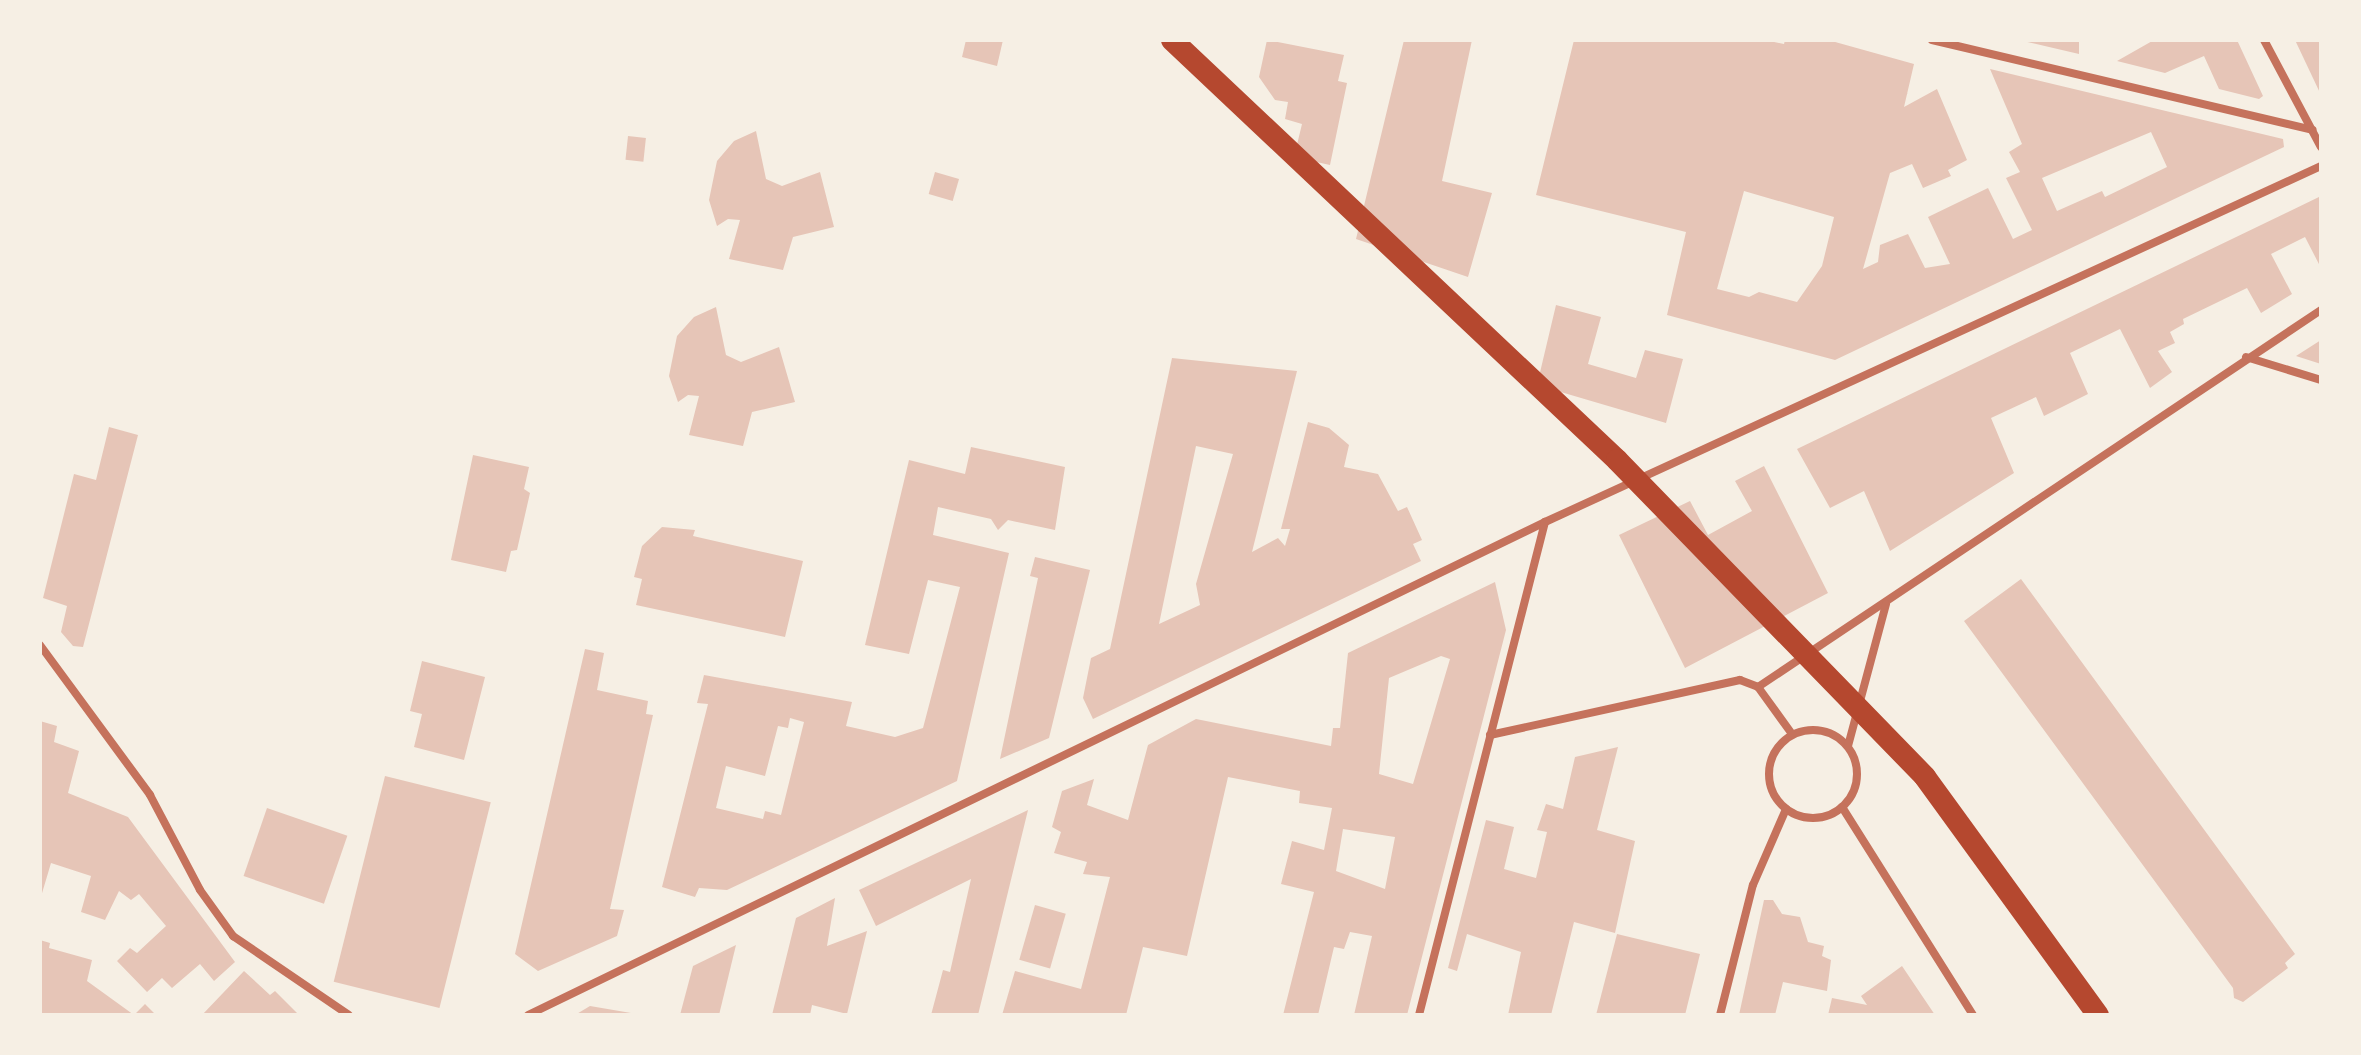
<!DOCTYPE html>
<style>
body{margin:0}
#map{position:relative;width:2361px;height:1055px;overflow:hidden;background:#f6efe4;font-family:"Archivo Narrow",sans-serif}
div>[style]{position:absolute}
.building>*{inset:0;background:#e6c5b7;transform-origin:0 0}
.minor>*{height:8px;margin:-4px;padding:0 4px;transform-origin:4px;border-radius:4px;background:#c5725c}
.minor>.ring{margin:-4px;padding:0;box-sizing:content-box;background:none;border:8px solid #c5725c;border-radius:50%}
.trunk>*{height:22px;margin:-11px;padding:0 11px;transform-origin:11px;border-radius:11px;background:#b5482f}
span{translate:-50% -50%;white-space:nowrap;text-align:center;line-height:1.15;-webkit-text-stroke:6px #f6efe4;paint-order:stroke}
.frame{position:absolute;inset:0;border:42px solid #f6efe4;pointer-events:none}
</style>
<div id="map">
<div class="building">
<i style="clip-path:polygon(966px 40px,1003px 40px,997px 66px,962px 57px)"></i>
<i style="clip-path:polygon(1267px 40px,1344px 55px,1338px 81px,1347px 83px,1330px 165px,1294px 157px,1302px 124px,1285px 119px,1288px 102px,1275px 100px,1259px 77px)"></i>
<i style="clip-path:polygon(1404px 40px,1472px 40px,1442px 181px,1492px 193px,1468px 277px,1356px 239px)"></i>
<i style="clip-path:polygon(evenodd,1574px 40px,1765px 40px,1784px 44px,1785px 40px,1828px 40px,1914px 64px,1904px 107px,1937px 89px,1967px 160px,1948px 170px,1951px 176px,1923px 188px,1912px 164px,1890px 173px,1863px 269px,1878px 262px,1880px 245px,1908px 234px,1925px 268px,1950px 264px,1928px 217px,1988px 188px,2013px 239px,2032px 230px,2006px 178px,2020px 172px,2009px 152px,2022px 144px,1990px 69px,2283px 139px,2284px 147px,1835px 360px,1667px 315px,1686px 232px,1536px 195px,1574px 40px,2151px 132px,2167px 167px,2105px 197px,2102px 191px,2057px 211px,2042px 178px,2151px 132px,1574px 40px,1744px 191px,1834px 217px,1822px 266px,1797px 302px,1759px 292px,1749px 297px,1717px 289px,1744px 191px)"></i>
<i style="clip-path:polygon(2024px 40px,2079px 40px,2079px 54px,2023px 41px)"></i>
<i style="clip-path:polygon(2154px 40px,2237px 40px,2263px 96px,2259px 99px,2219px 89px,2204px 56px,2165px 73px,2117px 61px)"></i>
<i style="clip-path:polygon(2295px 40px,2321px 40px,2321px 95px)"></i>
<i style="clip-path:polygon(756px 131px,766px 179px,782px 186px,820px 172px,834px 227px,793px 237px,783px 270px,729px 259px,740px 220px,728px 219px,717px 226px,709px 200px,717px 161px,734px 141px)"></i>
<i style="left:628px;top:136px;width:18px;height:24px;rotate:6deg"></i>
<i style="left:935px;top:172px;width:25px;height:23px;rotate:16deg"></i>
<i style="clip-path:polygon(2321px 196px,2321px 268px,2305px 237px,2271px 254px,2292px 294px,2261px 313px,2247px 288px,2183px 319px,2184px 324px,2170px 332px,2175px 343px,2158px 351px,2172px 372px,2150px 388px,2120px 329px,2070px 353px,2088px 394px,2044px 416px,2036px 397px,1991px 418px,2014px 473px,1890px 551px,1864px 491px,1830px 508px,1797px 449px)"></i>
<i style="clip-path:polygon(1556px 305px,1601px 317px,1588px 364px,1636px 378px,1645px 350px,1683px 359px,1666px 423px,1537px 385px)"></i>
<i style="clip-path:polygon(716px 307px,726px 355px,741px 362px,779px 347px,795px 402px,752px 412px,743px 446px,689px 435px,699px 396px,688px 395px,678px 402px,669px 376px,677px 336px,694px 317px)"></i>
<i style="clip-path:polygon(2321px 340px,2321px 364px,2296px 356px)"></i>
<i style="clip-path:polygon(evenodd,1172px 358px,1297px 371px,1252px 552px,1278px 538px,1285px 546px,1290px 529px,1281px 529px,1308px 422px,1329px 428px,1349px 445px,1344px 467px,1378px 474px,1398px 511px,1407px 507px,1422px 540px,1413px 544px,1421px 561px,1093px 719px,1083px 698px,1091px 658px,1110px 649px,1172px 358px,1196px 446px,1233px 454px,1196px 584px,1200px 605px,1159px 624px,1196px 446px)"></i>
<i style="clip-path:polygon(109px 427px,138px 435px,83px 647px,73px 646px,61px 632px,67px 606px,43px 598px,74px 474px,96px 480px)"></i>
<i style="clip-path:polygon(evenodd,971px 447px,1065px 467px,1055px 530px,1008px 520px,998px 530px,991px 519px,938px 507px,933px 535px,1009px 553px,957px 781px,727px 890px,699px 888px,695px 897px,662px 887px,708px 704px,697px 703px,704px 675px,852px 702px,846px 726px,895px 737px,923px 728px,960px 587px,928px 580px,909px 654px,865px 645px,909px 460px,965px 474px,971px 447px,790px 718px,804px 722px,781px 815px,765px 811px,763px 819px,716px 808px,726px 766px,765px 776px,778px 726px,788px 728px,790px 718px)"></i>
<i style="clip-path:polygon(473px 455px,529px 467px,524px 489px,530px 493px,517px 550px,511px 551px,506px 572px,451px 560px)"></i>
<i style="clip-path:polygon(1764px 466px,1828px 593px,1685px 668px,1619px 535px,1690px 501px,1708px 535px,1752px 511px,1735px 481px)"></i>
<i style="clip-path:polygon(662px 527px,695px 530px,693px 536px,803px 561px,785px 637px,636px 605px,642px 579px,634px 577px,642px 546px)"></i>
<i style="clip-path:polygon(1035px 557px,1090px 570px,1049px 738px,1000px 759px,1038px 578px,1030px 576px)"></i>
<i style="clip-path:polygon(2021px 579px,2295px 954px,2285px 963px,2288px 968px,2243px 1002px,2234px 998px,2233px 988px,1964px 621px)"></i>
<i style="clip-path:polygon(evenodd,1495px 582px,1506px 630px,1407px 1015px,1354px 1015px,1372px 936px,1350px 932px,1344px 949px,1334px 947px,1318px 1015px,1283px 1015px,1314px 892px,1281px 884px,1292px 841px,1324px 850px,1332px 808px,1299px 803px,1300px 791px,1228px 777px,1187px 956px,1143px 947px,1126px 1015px,1002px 1015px,1015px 971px,1081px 989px,1110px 877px,1083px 874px,1087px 862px,1054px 853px,1061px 832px,1052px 827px,1062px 791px,1094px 779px,1087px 805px,1128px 820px,1148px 745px,1196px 719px,1331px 746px,1333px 728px,1340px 728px,1348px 653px,1495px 582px,1441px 656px,1450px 659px,1413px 784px,1379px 774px,1389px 678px,1441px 656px,1495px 582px,1343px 829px,1395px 837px,1385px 889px,1336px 871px,1343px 829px)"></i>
<i style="clip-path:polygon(585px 649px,604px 653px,597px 690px,648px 701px,646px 714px,653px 715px,610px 909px,624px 910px,617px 936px,538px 971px,515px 954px)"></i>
<i style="clip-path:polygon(422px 661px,485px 677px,464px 760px,414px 747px,422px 714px,410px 711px)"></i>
<i style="clip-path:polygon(40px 721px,57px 726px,54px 742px,79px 751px,68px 793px,128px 817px,235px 962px,214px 981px,200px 964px,172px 988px,162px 978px,147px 992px,117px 961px,130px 948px,137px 953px,166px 926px,139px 894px,131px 900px,119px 891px,105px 920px,81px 912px,91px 876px,51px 863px,40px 900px)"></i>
<i style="clip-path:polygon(1618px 747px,1597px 830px,1635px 841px,1615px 933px,1574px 922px,1551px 1015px,1508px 1015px,1521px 952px,1467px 934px,1457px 971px,1448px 968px,1486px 820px,1514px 827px,1504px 869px,1536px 878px,1547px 832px,1537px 830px,1546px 804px,1563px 809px,1575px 757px)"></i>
<i style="left:385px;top:776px;width:109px;height:212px;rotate:14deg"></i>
<i style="left:267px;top:808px;width:85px;height:72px;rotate:19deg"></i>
<i style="clip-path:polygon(1028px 810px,978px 1015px,931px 1015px,943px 970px,950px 972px,971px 879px,876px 926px,859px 890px)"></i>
<i style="clip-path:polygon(835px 898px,827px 946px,867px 931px,847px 1014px,812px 1005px,810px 1015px,772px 1015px,796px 918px)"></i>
<i style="clip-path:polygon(1764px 900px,1773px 900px,1782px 914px,1800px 917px,1808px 942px,1824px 946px,1822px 956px,1831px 960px,1827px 991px,1783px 982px,1775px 1015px,1739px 1015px)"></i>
<i style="left:1035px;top:905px;width:32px;height:57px;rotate:16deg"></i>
<i style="clip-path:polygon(1617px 934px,1700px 954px,1685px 1015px,1596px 1015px)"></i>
<i style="clip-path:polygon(40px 940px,50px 943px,49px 948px,92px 960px,87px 981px,134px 1015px,145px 1004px,156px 1015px,40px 1015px)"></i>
<i style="clip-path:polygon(736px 945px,719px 1015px,680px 1015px,693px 966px)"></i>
<i style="clip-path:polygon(1902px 966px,1935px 1015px,1828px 1015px,1832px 998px,1867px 1005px,1861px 996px)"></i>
<i style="clip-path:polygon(244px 971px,270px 995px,275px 991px,299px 1015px,202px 1015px)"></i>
<i style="clip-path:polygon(590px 1006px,631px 1013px,630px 1015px,575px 1015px)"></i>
</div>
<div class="minor">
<i style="left:1932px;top:40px;width:391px;rotate:13.3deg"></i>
<i style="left:2264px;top:40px;width:121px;rotate:62deg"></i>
<i style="left:2246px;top:357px;width:78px;rotate:17deg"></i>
<i style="left:40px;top:645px;width:186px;rotate:53.7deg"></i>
<i style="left:150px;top:795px;width:107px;rotate:62.2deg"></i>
<i style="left:200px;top:890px;width:57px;rotate:54.3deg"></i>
<i style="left:233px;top:936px;width:140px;rotate:34.3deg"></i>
<i style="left:1758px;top:687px;width:678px;rotate:-33.81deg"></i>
<i class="ring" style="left:1769px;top:730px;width:80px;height:80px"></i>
<i style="left:1490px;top:735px;width:256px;rotate:-12.4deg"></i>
<i style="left:1740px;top:680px;width:19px;rotate:21deg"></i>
<i style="left:1758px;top:687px;width:58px;rotate:54.1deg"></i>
<i style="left:1848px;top:746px;width:147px;rotate:-75deg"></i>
<i style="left:1842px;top:807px;width:246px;rotate:57.8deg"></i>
<i style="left:528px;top:1015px;width:1130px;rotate:-25.86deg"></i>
<i style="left:1545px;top:522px;width:854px;rotate:-24.64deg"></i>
<i style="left:1419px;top:1015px;width:509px;rotate:-75.66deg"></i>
<i style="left:1720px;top:1015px;width:134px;rotate:-75.8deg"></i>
<i style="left:1753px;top:885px;width:83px;rotate:-66.5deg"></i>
</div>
<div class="trunk">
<i style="left:1172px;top:40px;width:612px;rotate:43.34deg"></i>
<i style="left:1617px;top:460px;width:442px;rotate:45.8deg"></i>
<i style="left:1925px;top:777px;width:294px;rotate:54deg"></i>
</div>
<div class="frame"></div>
</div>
